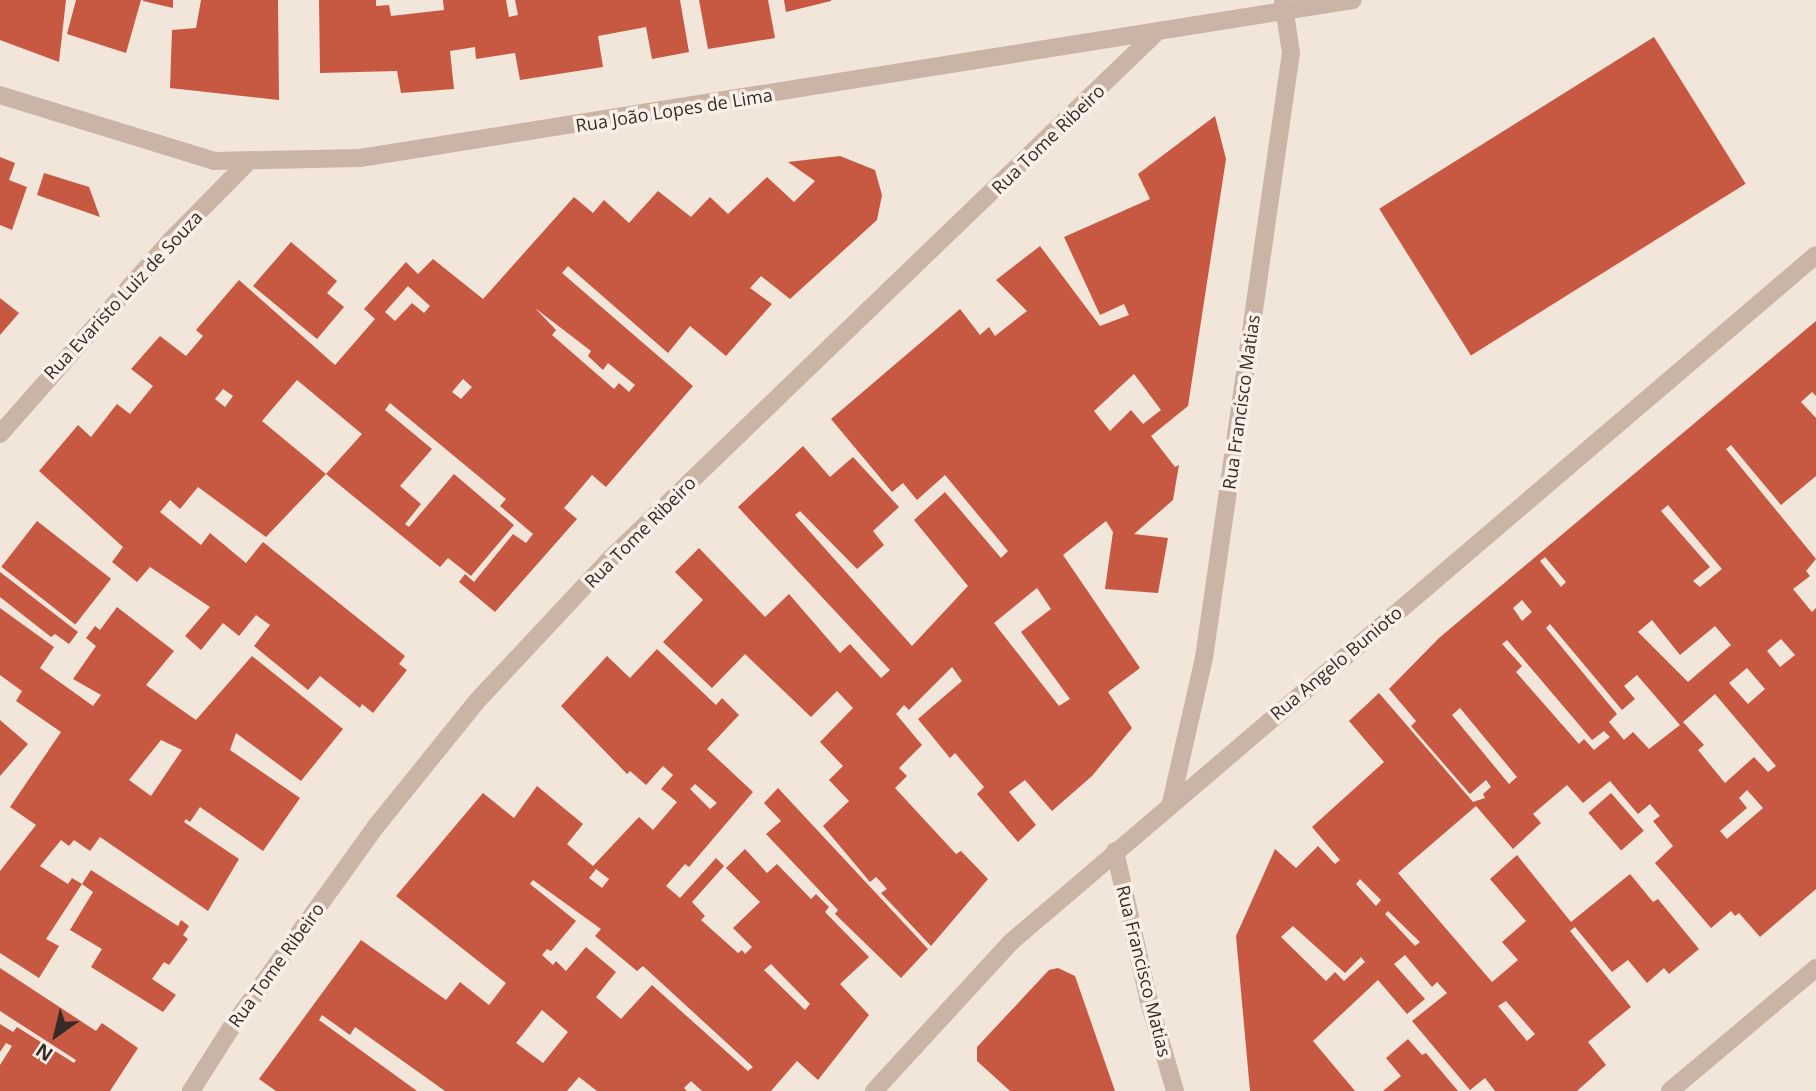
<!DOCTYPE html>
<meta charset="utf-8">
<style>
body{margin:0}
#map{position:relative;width:1816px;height:1091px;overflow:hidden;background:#f2e5da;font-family:"Open Sans",sans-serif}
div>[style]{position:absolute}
.building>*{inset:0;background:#c75943;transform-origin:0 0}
.minor>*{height:18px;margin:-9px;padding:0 9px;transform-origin:9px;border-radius:9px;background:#cab4a6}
span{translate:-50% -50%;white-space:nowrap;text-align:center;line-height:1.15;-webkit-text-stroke:7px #faf0e7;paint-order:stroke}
.street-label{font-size:18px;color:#362b27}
.north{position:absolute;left:21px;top:1000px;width:70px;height:70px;-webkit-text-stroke:5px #faf0e7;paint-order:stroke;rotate:214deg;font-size:19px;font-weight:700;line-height:28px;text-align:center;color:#362b27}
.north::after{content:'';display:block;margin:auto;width:24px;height:32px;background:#362b27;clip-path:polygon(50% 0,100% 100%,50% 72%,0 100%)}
</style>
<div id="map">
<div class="building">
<i style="clip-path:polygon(0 0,66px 0,59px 62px,0 40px)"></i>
<i style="clip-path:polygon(76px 0,141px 0,126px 53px,67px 34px)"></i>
<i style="clip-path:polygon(173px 0,173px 8px,143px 1px,143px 0)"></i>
<i style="clip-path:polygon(201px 0,278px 0,279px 100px,170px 88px,172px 30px,196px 28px)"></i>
<i style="clip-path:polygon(319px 0,376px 0,376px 6px,389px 5px,391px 16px,444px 10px,443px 0,506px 0,509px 17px,518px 15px,515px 0,680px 0,689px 52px,652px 59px,646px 27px,598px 36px,603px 67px,520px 80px,515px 53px,476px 59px,475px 47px,450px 51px,454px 89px,401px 93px,397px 71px,320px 73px)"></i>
<i style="clip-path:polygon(699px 0,768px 0,775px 38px,708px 49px)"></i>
<i style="clip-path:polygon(784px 0,831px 0,831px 1px,786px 12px)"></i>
<i style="left:1654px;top:37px;width:173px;height:324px;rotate:58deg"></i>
<i style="clip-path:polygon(evenodd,1215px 116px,1226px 159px,1188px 406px,1151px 436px,1175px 467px,1179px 465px,1173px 500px,1134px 534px,1168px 538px,1158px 593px,1105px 589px,1113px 532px,1106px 521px,1063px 555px,1140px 668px,1108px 692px,1132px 728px,1092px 776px,1052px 811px,1025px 780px,1009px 792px,1036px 825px,1018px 842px,977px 794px,984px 787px,955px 753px,950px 758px,918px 719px,962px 681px,952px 667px,909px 710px,904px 705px,896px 714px,922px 745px,899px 768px,907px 776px,895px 788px,956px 854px,961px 851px,988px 879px,931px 946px,881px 893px,887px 889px,879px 880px,876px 877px,870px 882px,823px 826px,849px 801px,829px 780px,843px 766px,820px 742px,853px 708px,837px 691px,811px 717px,745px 654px,712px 688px,663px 642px,703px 600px,675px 572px,699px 548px,765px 617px,789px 594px,840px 653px,850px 644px,881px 678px,890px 670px,738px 507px,803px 446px,830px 477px,853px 457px,899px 507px,873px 531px,884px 545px,857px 569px,800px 511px,795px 515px,912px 646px,968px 586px,914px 520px,945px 492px,1001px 558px,1008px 551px,945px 475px,917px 500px,903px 483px,892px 492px,831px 419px,960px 309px,980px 335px,989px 327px,995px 336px,1027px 311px,996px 280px,1040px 246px,1100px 326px,1129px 315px,1124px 304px,1100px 315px,1064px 237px,1150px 199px,1138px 174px,1215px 116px,1134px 374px,1161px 410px,1143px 424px,1131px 410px,1110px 431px,1094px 411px,1134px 374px,1215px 116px,1037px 588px,1051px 609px,1021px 632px,1070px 699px,1059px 706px,994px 623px,1037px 588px)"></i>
<i style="clip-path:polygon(evenodd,840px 156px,875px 170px,882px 195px,877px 220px,790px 299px,761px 276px,750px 288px,772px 304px,726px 356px,690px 326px,668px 353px,568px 266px,562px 273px,693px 386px,606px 487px,592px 475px,564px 508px,577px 519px,495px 612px,459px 582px,465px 574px,474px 582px,513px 534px,526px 543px,533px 534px,500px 506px,506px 499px,390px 403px,385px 410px,432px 449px,400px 486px,421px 504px,405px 524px,409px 527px,454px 474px,514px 525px,471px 576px,448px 558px,440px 567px,326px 474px,266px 537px,198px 487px,180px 509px,170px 500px,160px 512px,201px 545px,210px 533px,246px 563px,263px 542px,405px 656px,399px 664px,407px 670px,373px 713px,362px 704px,360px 708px,320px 676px,308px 690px,254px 646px,270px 625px,256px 615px,239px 636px,223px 623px,201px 650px,185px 636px,210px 607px,150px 567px,137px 582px,112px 562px,123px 547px,39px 471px,78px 425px,91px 437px,117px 404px,130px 414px,153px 386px,131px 369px,160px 336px,186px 356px,203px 336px,196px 330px,239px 280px,335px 365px,375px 319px,364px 309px,406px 262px,418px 274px,433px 259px,483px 299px,574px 197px,593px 213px,604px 200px,629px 223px,658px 191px,691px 217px,710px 197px,728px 214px,767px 177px,794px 202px,815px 181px,788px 162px,840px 156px,408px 286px,430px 306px,424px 313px,412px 303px,395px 321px,385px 312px,408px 286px,840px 156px,535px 308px,591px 351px,588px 356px,603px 370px,608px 363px,635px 385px,629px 392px,619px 383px,614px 389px,552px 335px,556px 330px,535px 308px,840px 156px,463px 379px,472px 387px,461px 399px,452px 392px,463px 379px,840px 156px,297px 380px,362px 434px,326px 474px,262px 421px,297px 380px,840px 156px,223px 389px,233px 396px,225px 407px,215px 399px,223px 389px)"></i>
<i style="clip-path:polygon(0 157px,15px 163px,9px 180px,27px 187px,12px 230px,0 225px)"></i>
<i style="clip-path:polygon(44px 173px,89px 187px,100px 217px,37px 195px)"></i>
<i style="clip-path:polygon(291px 242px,337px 281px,327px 293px,344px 307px,317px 339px,253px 286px)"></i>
<i style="clip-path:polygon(0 298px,19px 313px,0 335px)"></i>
<i style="clip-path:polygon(evenodd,1816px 321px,1816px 396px,1812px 392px,1801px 402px,1816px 418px,1816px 476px,1781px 505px,1731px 445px,1726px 449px,1816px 559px,1806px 571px,1810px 576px,1793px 589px,1812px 612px,1816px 608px,1816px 889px,1760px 937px,1739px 913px,1735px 916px,1731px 911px,1711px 928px,1655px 863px,1673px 846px,1653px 821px,1660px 816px,1650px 804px,1638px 814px,1610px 781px,1583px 803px,1567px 785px,1533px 814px,1541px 823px,1513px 849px,1476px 806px,1398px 873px,1492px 982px,1518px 960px,1502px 942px,1526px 921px,1490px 879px,1517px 855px,1571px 922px,1630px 874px,1653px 902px,1658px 899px,1699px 949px,1669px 974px,1664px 968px,1647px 983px,1628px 960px,1612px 972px,1575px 927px,1570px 931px,1631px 1007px,1588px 1042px,1606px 1065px,1577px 1091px,1495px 1091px,1485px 1078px,1470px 1090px,1412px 1021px,1447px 993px,1437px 982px,1432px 987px,1405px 955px,1394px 964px,1425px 999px,1407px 1014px,1378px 980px,1313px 1041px,1355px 1091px,1250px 1091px,1236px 936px,1275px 849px,1296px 868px,1318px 846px,1335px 864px,1340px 860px,1312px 827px,1384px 762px,1349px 721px,1379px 693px,1473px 802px,1485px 798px,1483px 794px,1491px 787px,1486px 780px,1470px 794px,1411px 726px,1416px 721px,1389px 689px,1439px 638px,1816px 321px,1668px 505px,1722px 569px,1700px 587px,1693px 581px,1710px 567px,1661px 511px,1668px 505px,1816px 321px,1545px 557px,1566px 582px,1561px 587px,1540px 561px,1545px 557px,1816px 321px,1522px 600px,1532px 612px,1522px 621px,1513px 608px,1522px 600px,1816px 321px,1652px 620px,1680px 655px,1715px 626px,1731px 645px,1688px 682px,1638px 632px,1652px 620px,1816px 321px,1550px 624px,1622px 710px,1635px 699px,1624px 686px,1637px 675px,1680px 725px,1649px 749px,1633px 732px,1624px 740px,1609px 722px,1617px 714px,1546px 628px,1550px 624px,1816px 321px,1781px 639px,1795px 655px,1780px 667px,1767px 651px,1781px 639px,1816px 321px,1507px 640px,1592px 740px,1604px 731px,1610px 737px,1594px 750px,1584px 739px,1579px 744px,1516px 672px,1522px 666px,1502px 644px,1507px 640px,1816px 321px,1747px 668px,1765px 689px,1748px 704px,1729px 683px,1747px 668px,1816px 321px,1715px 694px,1776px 766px,1768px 772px,1754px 757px,1725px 783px,1698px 750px,1704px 745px,1683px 722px,1715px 694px,1816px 321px,1460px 708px,1517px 777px,1509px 784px,1452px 715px,1460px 708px,1816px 321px,1747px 790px,1763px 808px,1727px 839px,1720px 831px,1747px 808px,1739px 798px,1747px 790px,1816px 321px,1360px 879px,1381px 900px,1376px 906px,1356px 884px,1360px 879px,1816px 321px,1388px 911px,1420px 942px,1415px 946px,1385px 914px,1388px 911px,1816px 321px,1293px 926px,1345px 973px,1361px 957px,1365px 962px,1344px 981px,1335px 972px,1326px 981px,1281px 937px,1293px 926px,1816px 321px,1506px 1001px,1535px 1034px,1527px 1041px,1498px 1006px,1506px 1001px)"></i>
<i style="left:37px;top:521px;width:94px;height:58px;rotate:38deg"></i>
<i style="clip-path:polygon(0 572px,78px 632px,69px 644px,55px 634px,51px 637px,0 597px)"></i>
<i style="clip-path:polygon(evenodd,117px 607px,174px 651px,146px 685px,196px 720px,252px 656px,343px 729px,301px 781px,236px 733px,230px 750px,300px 798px,263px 851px,200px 807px,190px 822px,186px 819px,184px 822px,239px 859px,208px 911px,100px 837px,90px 851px,74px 840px,69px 846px,61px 840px,40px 866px,68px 884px,72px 878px,82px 884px,46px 939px,59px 946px,39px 978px,0 953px,0 871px,36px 825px,10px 807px,61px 732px,16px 701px,22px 691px,0 675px,0 608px,54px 647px,40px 668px,93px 706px,101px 695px,73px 679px,96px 646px,86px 638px,95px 626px,100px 630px,117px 607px,161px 740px,182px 750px,151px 796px,129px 780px,161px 740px)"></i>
<i style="clip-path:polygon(evenodd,657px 649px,716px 705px,722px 698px,739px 715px,707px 749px,753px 792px,689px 867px,685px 864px,666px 886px,680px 898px,716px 858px,724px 866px,692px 902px,705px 916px,701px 920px,738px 953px,742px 950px,745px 954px,752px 947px,733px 928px,760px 902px,726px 868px,745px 849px,767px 873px,777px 864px,811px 899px,816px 894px,829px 907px,825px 912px,869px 957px,840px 984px,869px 1015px,818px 1080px,797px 1061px,771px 1091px,702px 1091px,691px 1081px,684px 1088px,687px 1091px,597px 1091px,579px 1077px,567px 1091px,445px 1091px,355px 1027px,350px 1035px,322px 1015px,319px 1020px,417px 1091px,276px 1091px,259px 1079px,361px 940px,446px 1000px,460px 982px,489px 1005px,506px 983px,396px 896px,483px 793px,514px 818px,537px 786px,583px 824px,567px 844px,593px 866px,639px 817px,653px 830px,677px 802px,661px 789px,673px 775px,663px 766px,646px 785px,630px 771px,627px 774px,561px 706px,607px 656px,630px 678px,657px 649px,695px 784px,717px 803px,710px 809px,690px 789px,695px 784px,657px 649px,596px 869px,609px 879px,602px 888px,589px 878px,596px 869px,657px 649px,533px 880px,601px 929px,595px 936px,637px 971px,643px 966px,753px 1067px,748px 1071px,652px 985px,621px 1019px,596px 997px,616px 972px,586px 947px,566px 971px,556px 961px,553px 965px,542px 955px,547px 949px,551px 951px,576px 921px,530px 884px,533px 880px,657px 649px,771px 964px,810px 1004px,805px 1010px,764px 970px,771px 964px,657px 649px,542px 1010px,568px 1032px,543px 1063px,516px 1043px,542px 1010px)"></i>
<i style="clip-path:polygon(0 720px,28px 744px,0 776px)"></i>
<i style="clip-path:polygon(778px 788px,928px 949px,901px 978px,835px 914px,838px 910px,766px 834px,781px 821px,764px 803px)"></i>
<i style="left:1611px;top:793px;width:50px;height:30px;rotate:49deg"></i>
<i style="clip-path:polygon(91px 870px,178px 926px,181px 920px,189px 926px,183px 935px,188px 939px,169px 965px,164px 962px,152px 979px,176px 995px,163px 1012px,91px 967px,102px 949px,70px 930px,93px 892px,82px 884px)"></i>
<i style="clip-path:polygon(0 968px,96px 1031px,102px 1023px,138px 1048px,110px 1091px,0 1091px,0 1065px,12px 1046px,6px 1043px,0 1052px,0 1024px,13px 1032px,17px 1027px,74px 1063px,76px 1060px,0 1011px)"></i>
<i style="clip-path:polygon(1058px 968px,1075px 976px,1115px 1091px,1010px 1091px,977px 1061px,977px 1047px,1049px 970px)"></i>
<i style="clip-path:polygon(1408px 1039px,1422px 1055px,1426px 1053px,1458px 1091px,1383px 1091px,1401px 1076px,1386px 1058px)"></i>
</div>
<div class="minor">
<i style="left:0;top:95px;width:224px;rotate:17.1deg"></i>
<i style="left:214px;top:161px;width:146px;rotate:-1.2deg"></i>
<i style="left:360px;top:158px;width:1005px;rotate:-9.04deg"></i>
<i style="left:0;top:434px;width:260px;rotate:-48.6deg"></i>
<i style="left:172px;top:239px;width:111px;rotate:-45.4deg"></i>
<i style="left:1171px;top:803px;width:149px;rotate:-77.2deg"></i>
<i style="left:1204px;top:658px;width:611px;rotate:-81.82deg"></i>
<i style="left:1291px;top:53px;width:54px;rotate:-98.6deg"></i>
<i style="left:1115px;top:851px;width:151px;rotate:77.3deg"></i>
<i style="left:1148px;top:998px;width:97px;rotate:73.8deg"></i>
<i style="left:191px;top:1091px;width:75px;rotate:-57.6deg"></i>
<i style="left:231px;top:1028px;width:250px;rotate:-54.3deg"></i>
<i style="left:377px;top:825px;width:159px;rotate:-51.1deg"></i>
<i style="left:477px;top:701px;width:196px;rotate:-46.9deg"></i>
<i style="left:611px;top:558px;width:758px;rotate:-43.93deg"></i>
<i style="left:874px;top:1091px;width:202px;rotate:-47.4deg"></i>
<i style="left:1011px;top:942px;width:1058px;rotate:-40.48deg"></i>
<i style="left:1670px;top:1091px;width:191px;rotate:-40.1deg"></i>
</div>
<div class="street-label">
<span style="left:674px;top:110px;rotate:-9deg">Rua João Lopes de Lima</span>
<span style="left:1048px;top:139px;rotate:-44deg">Rua Tome Ribeiro</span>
<span style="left:123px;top:295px;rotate:-47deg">Rua Evaristo Luiz de Souza</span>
<span style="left:1241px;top:402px;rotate:-82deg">Rua Francisco Matias</span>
<span style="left:640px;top:532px;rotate:-45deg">Rua Tome Ribeiro</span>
<span style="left:1336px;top:663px;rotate:-40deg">Rua Angelo Bunioto</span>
<span style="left:276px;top:965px;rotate:-54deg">Rua Tome Ribeiro</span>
<span style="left:1144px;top:971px;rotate:76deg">Rua Francisco Matias</span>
</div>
<div class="north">N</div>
</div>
